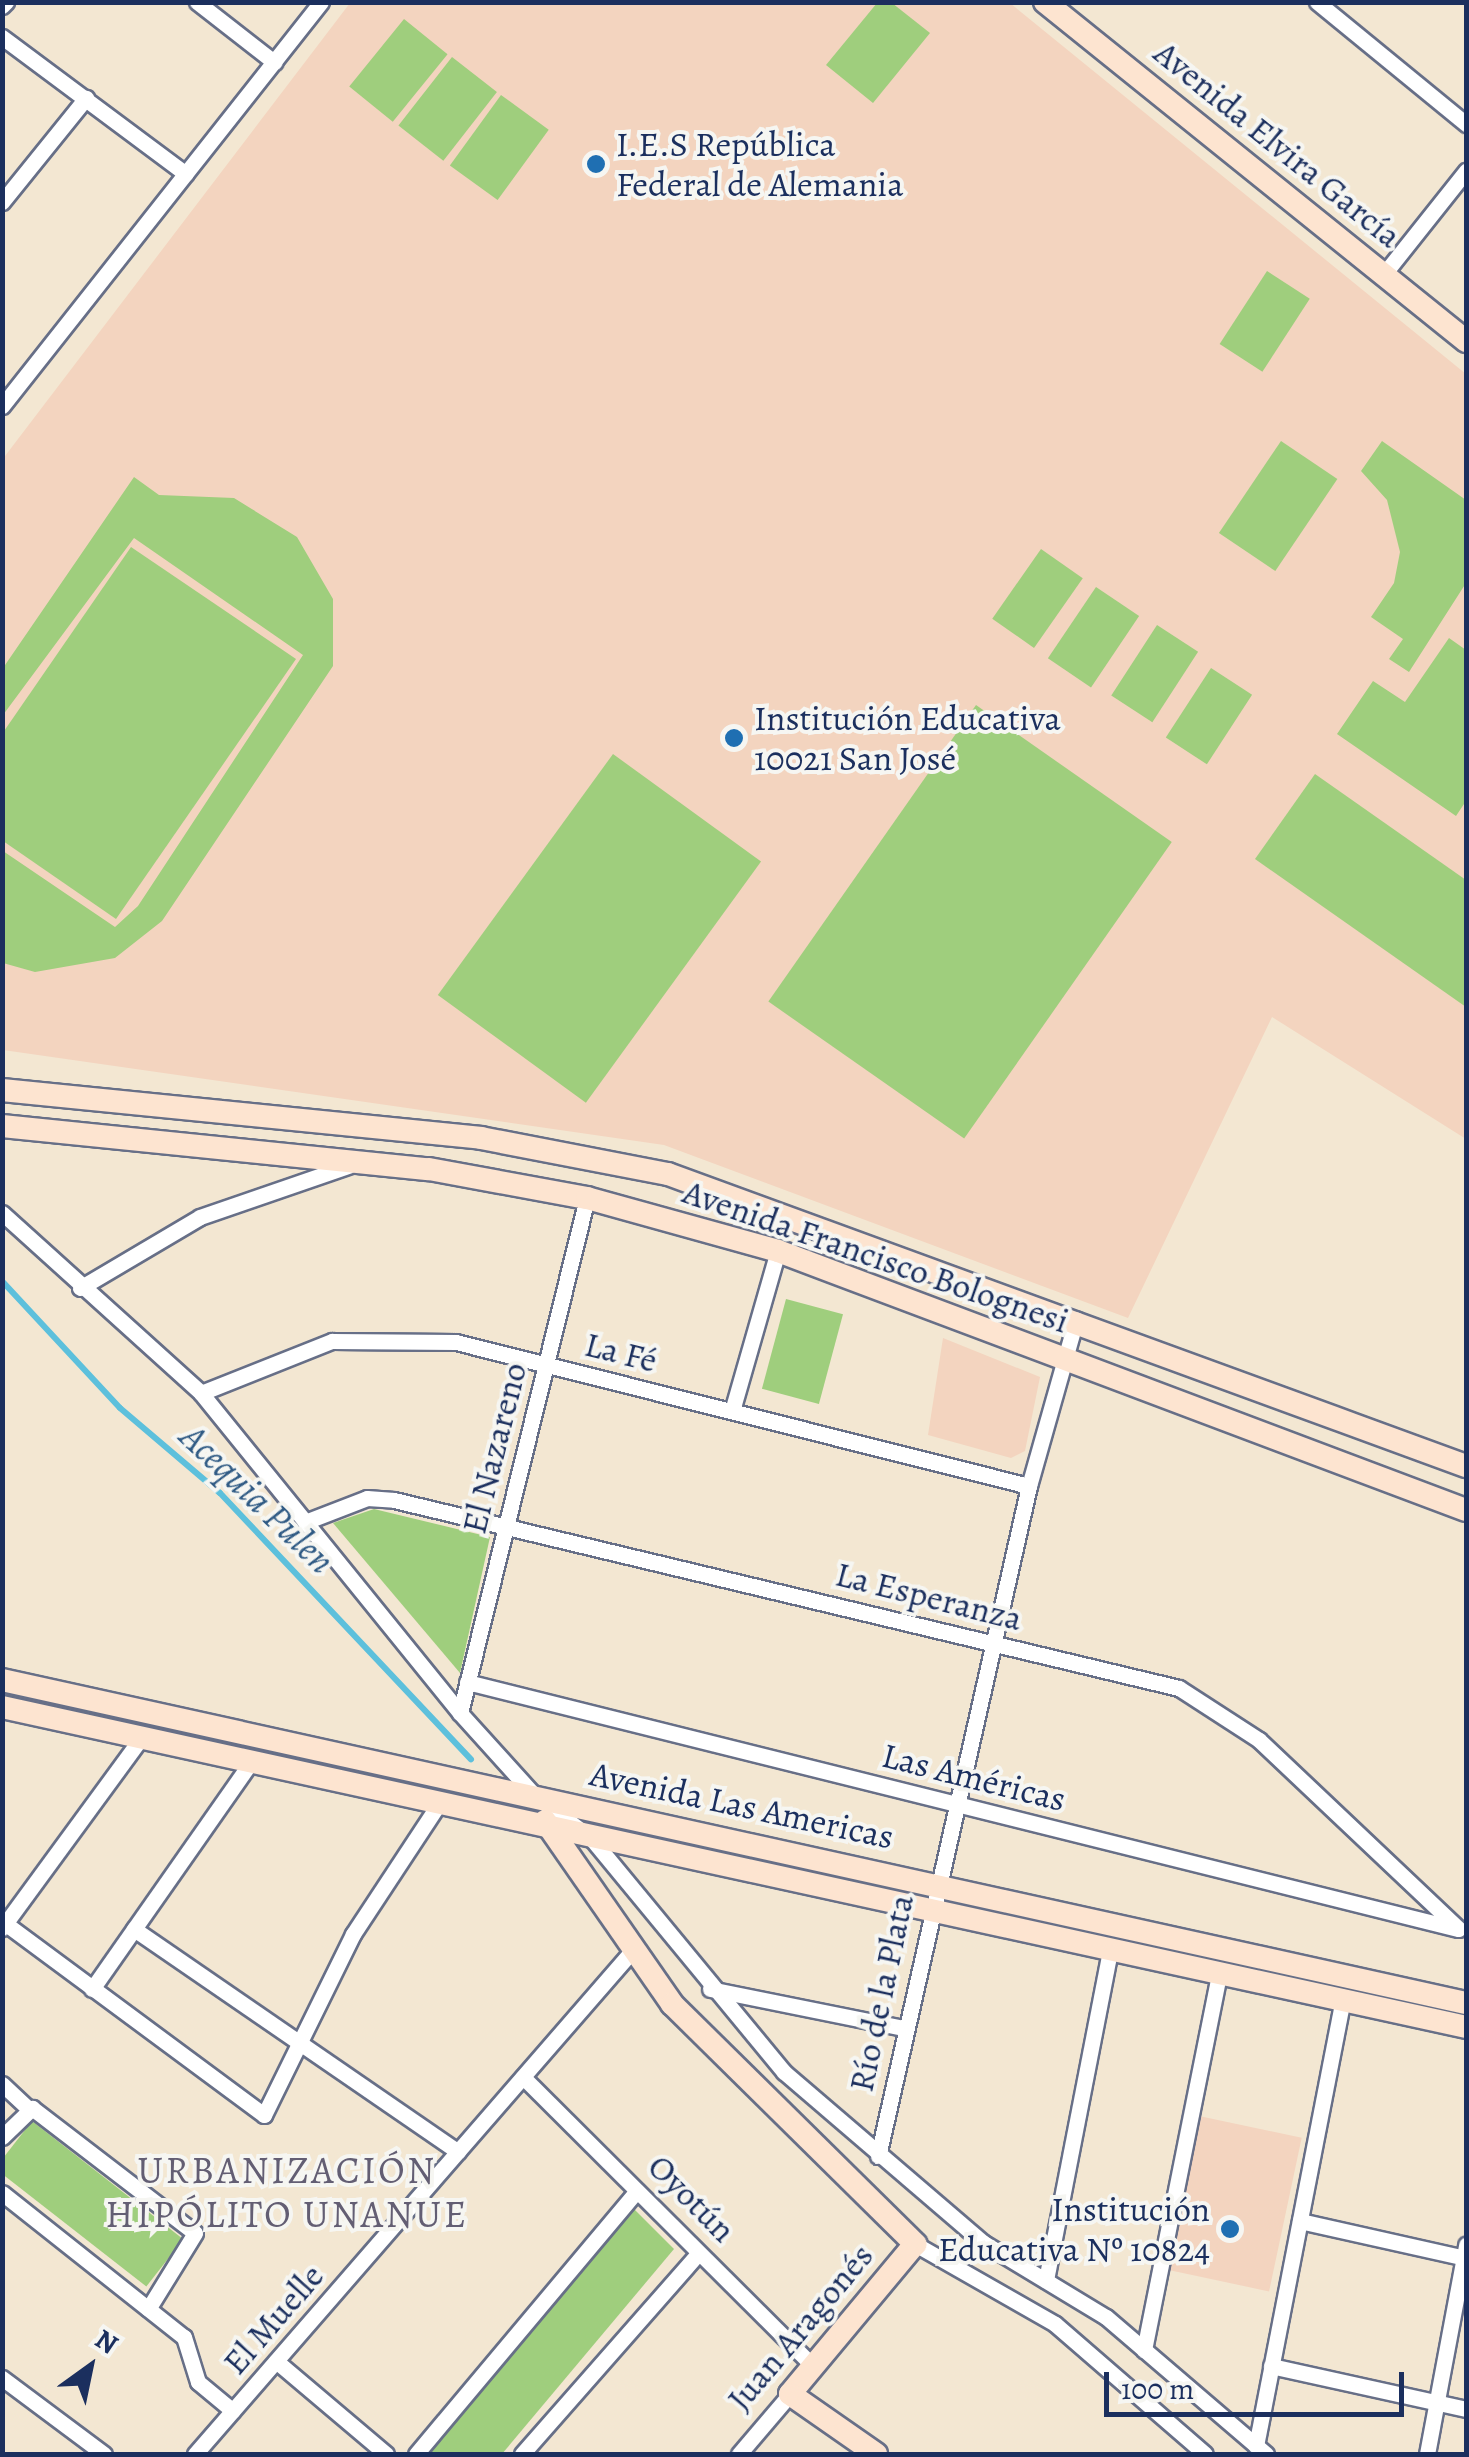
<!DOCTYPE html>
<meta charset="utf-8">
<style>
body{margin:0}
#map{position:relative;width:1469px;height:2457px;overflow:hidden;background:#f3e7d2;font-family:Alegreya,serif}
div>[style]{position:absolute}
.built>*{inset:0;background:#f3d4bf;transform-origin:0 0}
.green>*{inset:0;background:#9fce7d;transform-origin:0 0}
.stream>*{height:6px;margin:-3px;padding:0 3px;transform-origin:3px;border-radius:3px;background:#5dc0dc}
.roads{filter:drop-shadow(2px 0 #676f87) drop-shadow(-2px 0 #676f87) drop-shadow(0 2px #676f87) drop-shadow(0 -2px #676f87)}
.street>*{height:15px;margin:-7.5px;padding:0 7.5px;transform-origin:7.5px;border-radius:7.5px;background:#fff}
.secondary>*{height:22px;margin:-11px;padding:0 11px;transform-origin:11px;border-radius:11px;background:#fde4d0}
.dots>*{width:28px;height:28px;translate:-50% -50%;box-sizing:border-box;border:5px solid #f6f6f2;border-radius:50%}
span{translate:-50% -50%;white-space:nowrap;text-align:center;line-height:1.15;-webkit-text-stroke:8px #f6f6f2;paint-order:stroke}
.poi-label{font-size:35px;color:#1b2f5e}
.left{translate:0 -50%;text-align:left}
.right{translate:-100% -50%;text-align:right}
.street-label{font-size:35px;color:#1b2f5e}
.water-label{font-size:38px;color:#2f5a84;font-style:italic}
.neighbourhood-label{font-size:38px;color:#635e73;letter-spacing:2.5px}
.frame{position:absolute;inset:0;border:5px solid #1b2f5e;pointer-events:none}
.north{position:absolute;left:40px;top:2317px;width:100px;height:100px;-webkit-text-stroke:8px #f6f6f2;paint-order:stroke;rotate:33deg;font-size:28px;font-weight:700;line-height:40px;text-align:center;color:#1b2f5e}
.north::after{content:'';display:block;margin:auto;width:35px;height:45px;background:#1b2f5e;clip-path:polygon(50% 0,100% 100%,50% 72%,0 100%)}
.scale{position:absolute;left:1104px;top:2372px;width:300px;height:45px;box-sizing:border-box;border:5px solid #1b2f5e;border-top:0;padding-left:12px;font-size:30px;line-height:35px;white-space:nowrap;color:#1b2f5e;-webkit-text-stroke:8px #f6f6f2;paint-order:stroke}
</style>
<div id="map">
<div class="built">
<i style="clip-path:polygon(350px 3px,1010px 3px,1466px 374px,1466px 1139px,1272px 1017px,1128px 1318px,664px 1145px,3px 1050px,2px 460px)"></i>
<i style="clip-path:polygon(943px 1338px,1040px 1377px,1025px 1451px,1011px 1458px,928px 1435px)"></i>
<i style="left:1199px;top:2116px;width:105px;height:157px;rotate:12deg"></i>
</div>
<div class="green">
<i style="clip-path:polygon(877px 3px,892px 3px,930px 33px,873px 103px,826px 65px)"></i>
<i style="left:404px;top:19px;width:56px;height:87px;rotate:39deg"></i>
<i style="left:452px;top:57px;width:57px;height:87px;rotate:38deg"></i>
<i style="left:501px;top:95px;width:59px;height:87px;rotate:36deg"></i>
<i style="left:1267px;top:271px;width:51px;height:87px;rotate:33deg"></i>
<i style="left:1281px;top:441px;width:68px;height:111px;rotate:34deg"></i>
<i style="clip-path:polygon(1382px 441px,1466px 500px,1466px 583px,1409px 672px,1389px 659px,1403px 639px,1371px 617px,1394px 583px,1400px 552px,1387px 500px,1361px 471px)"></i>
<i style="clip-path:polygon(134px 477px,159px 495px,234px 498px,297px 537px,333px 599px,333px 666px,162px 921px,115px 958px,35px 972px,3px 963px,3px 851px,115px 927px,138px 906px,303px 655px,134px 538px,3px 715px,3px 668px)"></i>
<i style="clip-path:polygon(131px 547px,296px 659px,116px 919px,3px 841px,2px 734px)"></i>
<i style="left:1041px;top:549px;width:51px;height:85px;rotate:35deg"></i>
<i style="left:1096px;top:587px;width:52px;height:86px;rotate:34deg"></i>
<i style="left:1157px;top:625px;width:49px;height:84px;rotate:33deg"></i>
<i style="clip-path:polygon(1449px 638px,1466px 650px,1466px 801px,1456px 816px,1337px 734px,1373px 681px,1405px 702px)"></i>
<i style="left:1211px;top:668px;width:49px;height:83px;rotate:33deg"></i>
<i style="left:976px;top:705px;width:239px;height:362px;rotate:35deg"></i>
<i style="left:613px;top:754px;width:183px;height:298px;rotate:36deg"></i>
<i style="clip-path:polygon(1315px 774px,1466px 880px,1466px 1007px,1255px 859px)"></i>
<i style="left:786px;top:1299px;width:59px;height:93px;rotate:15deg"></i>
<i style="clip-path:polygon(374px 1509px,490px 1537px,460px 1673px,333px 1523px)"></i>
<i style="left:32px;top:2121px;width:192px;height:60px;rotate:38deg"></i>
<i style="clip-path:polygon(634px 2209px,674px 2249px,502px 2454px,427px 2454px)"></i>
</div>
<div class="stream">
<i style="left:2px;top:1281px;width:173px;rotate:47.1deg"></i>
<i style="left:120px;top:1408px;width:131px;rotate:40.4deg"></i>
<i style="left:220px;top:1493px;width:366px;rotate:46.7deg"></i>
</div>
<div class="roads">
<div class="street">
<i style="left:197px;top:2px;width:98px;rotate:37.9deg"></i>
<i style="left:1317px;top:2px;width:193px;rotate:39.3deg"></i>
<i style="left:2px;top:6px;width:6px;rotate:-45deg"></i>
<i style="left:2px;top:37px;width:229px;rotate:36.7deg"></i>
<i style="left:2px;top:202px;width:134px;rotate:-51.1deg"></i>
<i style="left:1384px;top:274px;width:132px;rotate:-51.5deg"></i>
<i style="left:2px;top:406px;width:515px;rotate:-51.71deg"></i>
<i style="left:2px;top:1213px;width:268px;rotate:42.1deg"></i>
<i style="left:201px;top:1393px;width:412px;rotate:51deg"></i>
<i style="left:460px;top:1713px;width:110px;rotate:47.9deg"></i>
<i style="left:534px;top:1795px;width:71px;rotate:37deg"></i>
<i style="left:591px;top:1838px;width:303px;rotate:50.5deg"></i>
<i style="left:784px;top:2072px;width:261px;rotate:40.6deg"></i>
<i style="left:982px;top:2242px;width:145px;rotate:31.2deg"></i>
<i style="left:1106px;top:2317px;width:211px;rotate:40.6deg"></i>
<i style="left:80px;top:1288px;width:139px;rotate:-30.6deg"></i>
<i style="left:200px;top:1217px;width:157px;rotate:-19deg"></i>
<i style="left:201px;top:1393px;width:141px;rotate:-21.7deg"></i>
<i style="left:332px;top:1341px;width:124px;rotate:0.5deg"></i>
<i style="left:456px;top:1342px;width:591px;rotate:14.11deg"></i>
<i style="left:732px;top:1411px;width:166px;rotate:-74deg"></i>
<i style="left:305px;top:1522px;width:66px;rotate:-21.2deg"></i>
<i style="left:367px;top:1498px;width:27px;rotate:4deg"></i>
<i style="left:394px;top:1500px;width:807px;rotate:13.47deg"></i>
<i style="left:1179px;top:1688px;width:95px;rotate:33deg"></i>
<i style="left:1259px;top:1740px;width:275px;rotate:43.4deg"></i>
<i style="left:467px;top:1682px;width:1021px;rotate:14deg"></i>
<i style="left:460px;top:1713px;width:530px;rotate:-76.15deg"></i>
<i style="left:6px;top:1924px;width:321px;rotate:36.5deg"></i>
<i style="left:264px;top:2115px;width:202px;rotate:-63.8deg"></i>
<i style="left:353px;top:1934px;width:154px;rotate:-56.6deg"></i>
<i style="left:2px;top:1928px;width:235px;rotate:-53.8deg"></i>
<i style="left:134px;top:1929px;width:393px;rotate:34.5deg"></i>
<i style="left:92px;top:1989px;width:277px;rotate:-55deg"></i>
<i style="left:710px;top:1989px;width:198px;rotate:11.4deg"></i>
<i style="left:523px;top:2077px;width:409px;rotate:44.9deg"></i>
<i style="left:2px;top:2084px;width:35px;rotate:43deg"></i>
<i style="left:2px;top:2137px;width:42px;rotate:-44deg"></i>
<i style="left:32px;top:2108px;width:205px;rotate:37.5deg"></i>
<i style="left:195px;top:2233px;width:89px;rotate:121.7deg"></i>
<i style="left:878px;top:2156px;width:687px;rotate:-77.3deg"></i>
<i style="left:1029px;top:1486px;width:173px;rotate:-74.2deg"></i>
<i style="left:2px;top:2193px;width:232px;rotate:38.4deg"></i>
<i style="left:184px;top:2337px;width:47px;rotate:72.7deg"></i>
<i style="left:198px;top:2382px;width:45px;rotate:39.6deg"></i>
<i style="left:1300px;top:2221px;width:170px;rotate:12.6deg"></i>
<i style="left:915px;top:2244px;width:161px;rotate:29.7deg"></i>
<i style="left:1055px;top:2324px;width:198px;rotate:40.9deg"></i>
<i style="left:1046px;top:2280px;width:335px;rotate:-79deg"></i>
<i style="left:1144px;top:2350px;width:383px;rotate:-78.7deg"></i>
<i style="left:276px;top:2361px;width:144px;rotate:40.2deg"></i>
<i style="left:1271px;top:2366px;width:200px;rotate:12.4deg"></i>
<i style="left:2px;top:2378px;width:127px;rotate:36.7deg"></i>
<i style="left:1256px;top:2446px;width:455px;rotate:-79deg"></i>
<i style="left:195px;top:2454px;width:666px;rotate:-49.02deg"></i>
<i style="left:416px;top:2454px;width:342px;rotate:-50deg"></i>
<i style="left:522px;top:2454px;width:266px;rotate:-48.7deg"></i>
<i style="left:739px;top:2454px;width:79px;rotate:-49.6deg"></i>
<i style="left:1427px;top:2454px;width:213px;rotate:-79.4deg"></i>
</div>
<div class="secondary">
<i style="left:1045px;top:2px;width:541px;rotate:38.84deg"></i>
<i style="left:2px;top:1090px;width:481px;rotate:5.7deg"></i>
<i style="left:481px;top:1138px;width:190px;rotate:10.9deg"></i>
<i style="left:668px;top:1174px;width:850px;rotate:20.1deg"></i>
<i style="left:2px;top:1126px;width:429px;rotate:5.8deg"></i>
<i style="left:429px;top:1169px;width:161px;rotate:10.4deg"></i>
<i style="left:587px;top:1198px;width:198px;rotate:15.5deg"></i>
<i style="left:778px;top:1251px;width:735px;rotate:20.63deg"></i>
<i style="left:2px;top:1680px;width:1499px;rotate:12.44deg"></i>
<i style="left:2px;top:1707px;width:1499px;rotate:12.33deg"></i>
<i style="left:545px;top:1821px;width:223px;rotate:55.2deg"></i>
<i style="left:672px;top:2004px;width:342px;rotate:44.6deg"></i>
<i style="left:915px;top:2244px;width:195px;rotate:129.8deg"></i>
<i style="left:790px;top:2394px;width:105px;rotate:34.9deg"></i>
</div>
</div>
<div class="dots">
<i style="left:596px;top:164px;background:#1f6fb2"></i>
<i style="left:734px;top:738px;background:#1f6fb2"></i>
<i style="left:1230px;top:2229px;background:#1f6fb2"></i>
</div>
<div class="poi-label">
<span class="left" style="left:616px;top:164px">I.E.S República<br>Federal de Alemania</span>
<span class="left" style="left:754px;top:738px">Institución Educativa<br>10021 San José</span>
<span class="right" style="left:1210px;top:2229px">Institución<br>Educativa Nº 10824</span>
</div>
<div class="street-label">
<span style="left:1278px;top:144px;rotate:39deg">Avenida Elvira García</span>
<span style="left:876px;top:1256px;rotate:19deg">Avenida Francisco Bolognesi</span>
<span style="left:621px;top:1352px;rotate:14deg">La Fé</span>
<span style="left:494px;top:1448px;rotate:-76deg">El Nazareno</span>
<span style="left:929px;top:1596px;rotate:14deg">La Esperanza</span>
<span style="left:974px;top:1777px;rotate:14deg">Las Américas</span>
<span style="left:742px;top:1805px;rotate:12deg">Avenida Las Americas</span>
<span style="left:881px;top:1993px;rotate:-78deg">Río de la Plata</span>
<span style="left:692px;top:2198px;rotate:45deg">Oyotún</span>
<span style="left:273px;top:2319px;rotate:-49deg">El Muelle</span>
<span style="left:800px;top:2327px;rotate:-50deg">Juan Aragonés</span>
</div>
<div class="water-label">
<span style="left:257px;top:1499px;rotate:44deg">Acequia Pulen</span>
</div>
<div class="neighbourhood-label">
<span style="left:287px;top:2193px">URBANIZACIÓN<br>HIPÓLITO UNANUE</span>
</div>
<div class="frame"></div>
<div class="north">N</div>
<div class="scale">100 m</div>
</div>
